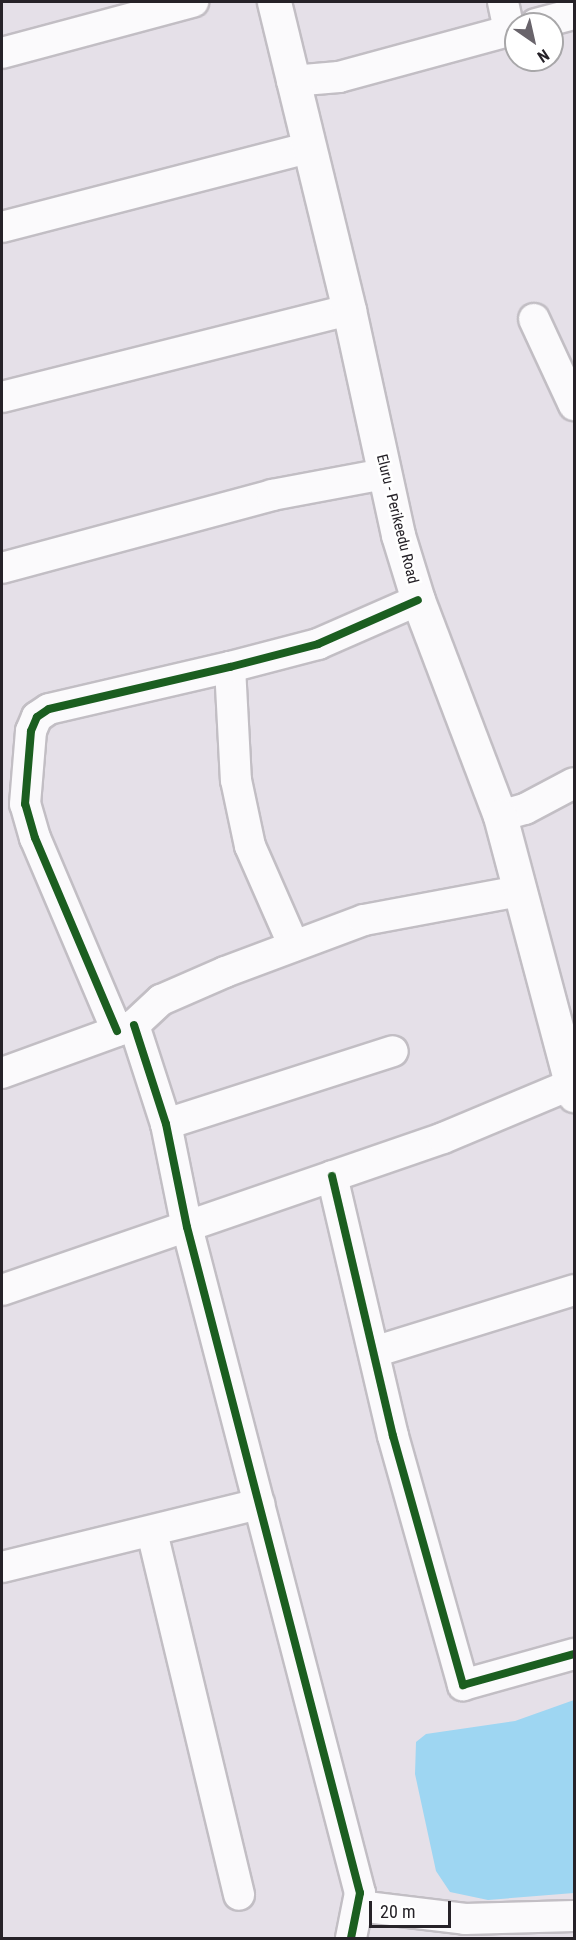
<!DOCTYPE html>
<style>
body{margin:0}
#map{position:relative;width:576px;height:1940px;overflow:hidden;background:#e5e0e8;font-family:"Roboto Condensed",sans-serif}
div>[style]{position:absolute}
.water>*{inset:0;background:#9ed6f2}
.roads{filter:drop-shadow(2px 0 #c2bec4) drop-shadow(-2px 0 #c2bec4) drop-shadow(0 2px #c2bec4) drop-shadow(0 -2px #c2bec4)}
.minor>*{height:30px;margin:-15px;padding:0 15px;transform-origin:15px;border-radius:15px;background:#fbfafc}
.primary>*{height:33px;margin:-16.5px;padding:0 16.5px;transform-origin:16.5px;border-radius:16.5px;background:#fbfafc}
.cycleway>*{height:8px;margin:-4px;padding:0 4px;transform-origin:4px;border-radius:4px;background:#1b5e20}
span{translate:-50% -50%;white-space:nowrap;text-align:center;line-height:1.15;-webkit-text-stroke:5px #fff;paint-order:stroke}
.street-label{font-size:15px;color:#262228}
.frame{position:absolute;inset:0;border:3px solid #262228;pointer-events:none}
.north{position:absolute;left:504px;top:12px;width:60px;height:60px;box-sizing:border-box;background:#fff;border:2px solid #a8a7a9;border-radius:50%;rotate:146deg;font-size:16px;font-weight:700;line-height:24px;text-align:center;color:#262228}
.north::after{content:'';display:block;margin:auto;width:21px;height:27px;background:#69646b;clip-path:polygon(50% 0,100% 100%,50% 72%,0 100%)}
.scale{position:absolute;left:369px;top:1901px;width:82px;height:27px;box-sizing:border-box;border:3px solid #262228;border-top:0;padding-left:8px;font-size:18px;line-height:21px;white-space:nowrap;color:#262228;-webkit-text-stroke:4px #fff;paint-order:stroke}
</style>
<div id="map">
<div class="water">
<i style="clip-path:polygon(574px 1700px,574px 1893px,488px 1900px,450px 1892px,436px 1871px,415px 1774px,416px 1742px,426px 1734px,515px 1721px)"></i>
</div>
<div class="roads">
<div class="minor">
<i style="left:503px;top:2px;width:30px;rotate:78deg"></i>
<i style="left:536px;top:24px;width:39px;rotate:-15deg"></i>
<i style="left:2px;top:53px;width:198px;rotate:-15deg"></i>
<i style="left:292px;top:81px;width:47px;rotate:-4.9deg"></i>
<i style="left:339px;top:77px;width:183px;rotate:-15.2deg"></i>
<i style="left:2px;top:227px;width:316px;rotate:-14.5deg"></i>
<i style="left:534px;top:319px;width:95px;rotate:65.1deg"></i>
<i style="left:2px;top:397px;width:358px;rotate:-14.1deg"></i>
<i style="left:2px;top:568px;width:280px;rotate:-15.1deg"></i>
<i style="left:272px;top:495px;width:114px;rotate:-10.6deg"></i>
<i style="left:230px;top:667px;width:113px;rotate:87deg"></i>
<i style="left:236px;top:780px;width:67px;rotate:78deg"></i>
<i style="left:250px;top:846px;width:109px;rotate:66.3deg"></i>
<i style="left:500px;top:816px;width:26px;rotate:-16deg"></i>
<i style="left:525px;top:809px;width:55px;rotate:-28deg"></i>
<i style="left:134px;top:1025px;width:104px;rotate:72.1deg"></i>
<i style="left:166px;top:1124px;width:105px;rotate:78.5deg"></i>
<i style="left:187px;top:1227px;width:688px;rotate:75.44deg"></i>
<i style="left:360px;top:1893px;width:46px;rotate:101.3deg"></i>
<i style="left:117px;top:1031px;width:210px;rotate:-113deg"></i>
<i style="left:35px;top:838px;width:35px;rotate:-106deg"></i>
<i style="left:25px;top:804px;width:73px;rotate:-85.3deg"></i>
<i style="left:31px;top:731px;width:15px;rotate:-67deg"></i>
<i style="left:37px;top:717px;width:14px;rotate:-34deg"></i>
<i style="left:49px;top:709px;width:186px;rotate:-13.1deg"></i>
<i style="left:230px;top:667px;width:91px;rotate:-14.6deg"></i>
<i style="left:318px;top:644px;width:109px;rotate:-23.7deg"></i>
<i style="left:2px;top:1073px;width:140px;rotate:-20deg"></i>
<i style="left:134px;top:1025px;width:37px;rotate:-43deg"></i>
<i style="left:161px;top:1000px;width:70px;rotate:-23.6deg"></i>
<i style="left:225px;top:972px;width:148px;rotate:-20.5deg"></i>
<i style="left:364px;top:920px;width:158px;rotate:-10.6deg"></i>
<i style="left:166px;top:1124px;width:238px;rotate:-17.8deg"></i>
<i style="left:332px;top:1176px;width:267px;rotate:76.8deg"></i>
<i style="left:393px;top:1436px;width:259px;rotate:74.3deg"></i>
<i style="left:463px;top:1685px;width:115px;rotate:-15.6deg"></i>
<i style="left:2px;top:1290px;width:466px;rotate:-19deg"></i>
<i style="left:443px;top:1138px;width:140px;rotate:-22.7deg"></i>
<i style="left:374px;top:1352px;width:209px;rotate:-17.2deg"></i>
<i style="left:152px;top:1532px;width:373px;rotate:76.5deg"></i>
<i style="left:2px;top:1567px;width:265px;rotate:-13.8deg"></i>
<i style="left:358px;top:1906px;width:108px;rotate:6.9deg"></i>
<i style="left:465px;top:1919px;width:109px;rotate:-1.6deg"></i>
</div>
<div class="primary">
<i style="left:274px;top:2px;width:317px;rotate:76.3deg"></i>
<i style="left:349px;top:310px;width:230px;rotate:77.7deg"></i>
<i style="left:398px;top:535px;width:68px;rotate:72.9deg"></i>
<i style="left:418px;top:600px;width:231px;rotate:69.2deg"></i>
<i style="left:500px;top:816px;width:289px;rotate:75.1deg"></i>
</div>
</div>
<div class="cycleway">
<i style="left:134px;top:1025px;width:104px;rotate:72.1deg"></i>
<i style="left:166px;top:1124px;width:105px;rotate:78.5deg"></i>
<i style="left:187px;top:1227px;width:688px;rotate:75.44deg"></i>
<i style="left:360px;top:1893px;width:46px;rotate:101.3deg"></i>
<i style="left:117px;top:1031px;width:210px;rotate:-113deg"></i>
<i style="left:35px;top:838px;width:35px;rotate:-106deg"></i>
<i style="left:25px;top:804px;width:73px;rotate:-85.3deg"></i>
<i style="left:31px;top:731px;width:15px;rotate:-67deg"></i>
<i style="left:37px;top:717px;width:14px;rotate:-34deg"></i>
<i style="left:49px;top:709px;width:186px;rotate:-13.1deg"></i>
<i style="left:230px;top:667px;width:91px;rotate:-14.6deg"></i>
<i style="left:318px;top:644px;width:109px;rotate:-23.7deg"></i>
<i style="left:332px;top:1176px;width:267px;rotate:76.8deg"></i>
<i style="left:393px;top:1436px;width:259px;rotate:74.3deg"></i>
<i style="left:463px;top:1685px;width:115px;rotate:-15.6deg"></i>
</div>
<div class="street-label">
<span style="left:397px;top:519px;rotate:76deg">Eluru - Perikeedu Road</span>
</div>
<div class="frame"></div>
<div class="north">N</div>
<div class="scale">20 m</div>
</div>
